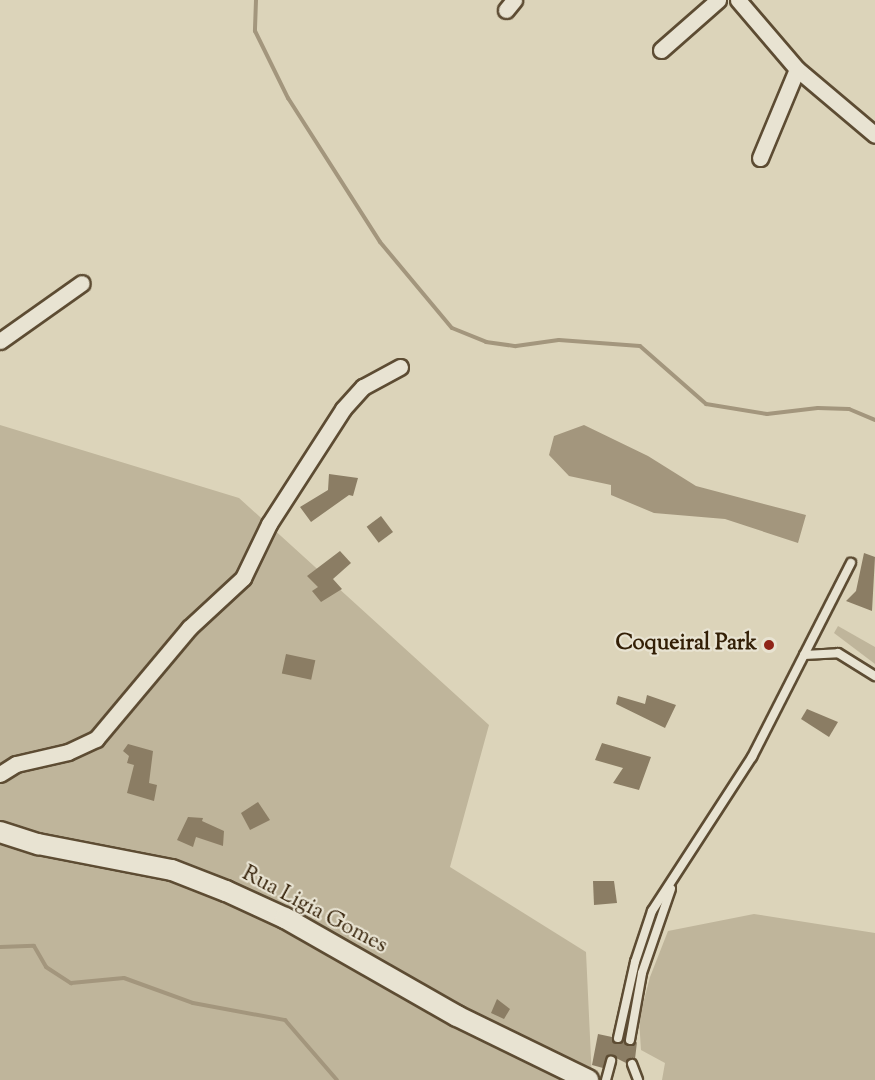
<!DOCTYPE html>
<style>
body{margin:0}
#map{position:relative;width:875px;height:1080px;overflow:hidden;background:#dcd4ba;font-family:"Sorts Mill Goudy",serif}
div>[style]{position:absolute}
.green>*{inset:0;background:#bfb59b}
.water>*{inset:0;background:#a3967d}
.stream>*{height:4px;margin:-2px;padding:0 2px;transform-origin:2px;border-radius:2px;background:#a3967d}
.building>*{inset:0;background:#8b7d64;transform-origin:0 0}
.roads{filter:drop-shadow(2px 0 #5d4c33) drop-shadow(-2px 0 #5d4c33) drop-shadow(0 2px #5d4c33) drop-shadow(0 -2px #5d4c33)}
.service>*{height:8px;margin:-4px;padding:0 4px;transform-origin:4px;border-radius:4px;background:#e8e3d2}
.minor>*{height:15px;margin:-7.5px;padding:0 7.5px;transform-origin:7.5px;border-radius:7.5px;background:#e8e3d2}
.tertiary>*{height:20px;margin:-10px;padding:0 10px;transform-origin:10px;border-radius:10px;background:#e8e3d2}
.dots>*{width:16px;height:16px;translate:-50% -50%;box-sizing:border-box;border:3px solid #e8e3d2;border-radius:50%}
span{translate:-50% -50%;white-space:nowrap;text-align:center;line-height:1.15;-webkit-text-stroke:4.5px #e8e3d2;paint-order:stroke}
.poi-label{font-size:22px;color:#331f06;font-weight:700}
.right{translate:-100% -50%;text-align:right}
.street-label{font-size:22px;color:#331f06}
</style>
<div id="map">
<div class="green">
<i style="clip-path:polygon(0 425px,239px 498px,489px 725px,450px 867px,586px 952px,592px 1080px,0 1080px)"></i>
<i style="clip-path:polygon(838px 626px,875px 647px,875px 664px,834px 633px)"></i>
<i style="clip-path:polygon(754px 914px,875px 933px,875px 1080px,662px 1080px,665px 1063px,641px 1050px,639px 1019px,650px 977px,668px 931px)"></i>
</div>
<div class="water">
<i style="clip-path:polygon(584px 425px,648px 456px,696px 486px,806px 515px,798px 543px,725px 519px,654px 513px,611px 495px,611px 485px,569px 476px,549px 455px,554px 436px)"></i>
</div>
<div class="stream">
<i style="left:256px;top:0;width:31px;rotate:92deg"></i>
<i style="left:255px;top:31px;width:75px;rotate:63.8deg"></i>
<i style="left:288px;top:98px;width:171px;rotate:57.4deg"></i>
<i style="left:380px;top:242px;width:112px;rotate:50.1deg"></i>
<i style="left:452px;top:328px;width:37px;rotate:22deg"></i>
<i style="left:486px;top:342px;width:30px;rotate:8deg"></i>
<i style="left:516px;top:346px;width:43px;rotate:-7.9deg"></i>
<i style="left:559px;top:340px;width:81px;rotate:4.2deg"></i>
<i style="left:640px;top:346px;width:88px;rotate:41.3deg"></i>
<i style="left:706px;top:404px;width:62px;rotate:9.3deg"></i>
<i style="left:767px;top:414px;width:51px;rotate:-6.7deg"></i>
<i style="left:818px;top:408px;width:31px;rotate:2deg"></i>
<i style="left:849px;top:409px;width:28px;rotate:23deg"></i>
<i style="left:0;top:947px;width:34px;rotate:-2deg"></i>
<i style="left:34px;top:946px;width:24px;rotate:60deg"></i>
<i style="left:46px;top:967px;width:30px;rotate:33deg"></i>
<i style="left:71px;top:983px;width:53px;rotate:-5.4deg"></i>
<i style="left:124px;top:978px;width:73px;rotate:19.9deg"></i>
<i style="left:193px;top:1003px;width:94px;rotate:10.5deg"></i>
<i style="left:285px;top:1020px;width:79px;rotate:49.1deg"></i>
</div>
<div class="building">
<i style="clip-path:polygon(329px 474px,358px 478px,353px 496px,349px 495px,311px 522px,300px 507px,328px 490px)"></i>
<i style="left:381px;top:516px;width:20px;height:18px;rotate:53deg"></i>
<i style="clip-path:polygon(340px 551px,351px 563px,333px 579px,342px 589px,321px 602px,312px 591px,318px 587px,307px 576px)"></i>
<i style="clip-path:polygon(864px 553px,875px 557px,872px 611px,846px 601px,856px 591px)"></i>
<i style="left:286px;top:654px;width:30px;height:20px;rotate:12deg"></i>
<i style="clip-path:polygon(647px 695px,676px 705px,665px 728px,616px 704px,618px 696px,645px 704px)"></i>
<i style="clip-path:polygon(807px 709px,838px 722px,829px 737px,801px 719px)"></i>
<i style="clip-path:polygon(602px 743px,651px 757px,639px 790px,613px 783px,623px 768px,595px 760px)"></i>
<i style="clip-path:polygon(128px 744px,153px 751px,149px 783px,157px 785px,154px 801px,127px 793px,134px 765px,127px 763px,129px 756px,123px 751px)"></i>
<i style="clip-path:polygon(258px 802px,270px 820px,250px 830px,241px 813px)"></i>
<i style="clip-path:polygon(188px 817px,203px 818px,202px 821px,224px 831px,223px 846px,196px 837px,193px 847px,177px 840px)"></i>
<i style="clip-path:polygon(593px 881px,614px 881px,617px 903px,594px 905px)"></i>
<i style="clip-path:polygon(497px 999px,510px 1009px,504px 1019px,491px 1013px)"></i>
<i style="clip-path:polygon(598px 1034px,612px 1037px,617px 1044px,624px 1039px,628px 1046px,637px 1042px,635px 1059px,626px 1063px,610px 1055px,603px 1068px,592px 1065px)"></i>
</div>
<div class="roads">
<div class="service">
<i style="left:804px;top:655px;width:34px;rotate:-3deg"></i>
<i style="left:838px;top:653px;width:44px;rotate:31.9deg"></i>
<i style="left:618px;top:1038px;width:78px;rotate:-77.4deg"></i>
<i style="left:635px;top:962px;width:54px;rotate:-71.6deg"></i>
<i style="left:652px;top:911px;width:184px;rotate:-57deg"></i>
<i style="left:752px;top:757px;width:218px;rotate:-63deg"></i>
<i style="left:630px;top:1040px;width:68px;rotate:-79.8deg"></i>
<i style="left:642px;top:973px;width:89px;rotate:-71deg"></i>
<i style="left:632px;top:1064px;width:17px;rotate:69deg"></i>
<i style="left:606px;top:1080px;width:20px;rotate:-75deg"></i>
</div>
<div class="minor">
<i style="left:738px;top:0;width:91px;rotate:49.5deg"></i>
<i style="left:797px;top:69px;width:102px;rotate:40.2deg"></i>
<i style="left:506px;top:10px;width:13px;rotate:-51deg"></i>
<i style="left:661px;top:50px;width:76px;rotate:-41.3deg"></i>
<i style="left:760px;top:158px;width:96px;rotate:-67.4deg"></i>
<i style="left:0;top:341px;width:100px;rotate:-35.3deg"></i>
<i style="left:0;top:774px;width:19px;rotate:-32deg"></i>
<i style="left:16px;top:764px;width:53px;rotate:-13deg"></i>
<i style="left:68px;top:752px;width:31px;rotate:-25deg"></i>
<i style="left:96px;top:739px;width:145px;rotate:-50deg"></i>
<i style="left:189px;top:628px;width:74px;rotate:-42.8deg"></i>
<i style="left:243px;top:578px;width:60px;rotate:-64.3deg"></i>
<i style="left:269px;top:524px;width:137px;rotate:-57.2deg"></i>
<i style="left:343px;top:409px;width:30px;rotate:-48deg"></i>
<i style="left:363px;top:387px;width:42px;rotate:-28.4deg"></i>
</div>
<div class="tertiary">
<i style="left:0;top:832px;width:40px;rotate:18deg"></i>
<i style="left:38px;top:844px;width:136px;rotate:11deg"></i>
<i style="left:172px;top:870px;width:58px;rotate:21.3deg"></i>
<i style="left:226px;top:891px;width:65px;rotate:24.6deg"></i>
<i style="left:285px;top:918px;width:198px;rotate:29.7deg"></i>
<i style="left:457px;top:1016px;width:146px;rotate:26deg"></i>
</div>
</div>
<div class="dots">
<i style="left:769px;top:645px;background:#8f2418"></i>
</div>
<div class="poi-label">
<span class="right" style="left:757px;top:645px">Coqueiral Park</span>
</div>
<div class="street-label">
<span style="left:314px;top:911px;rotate:28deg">Rua Ligia Gomes</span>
</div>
</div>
